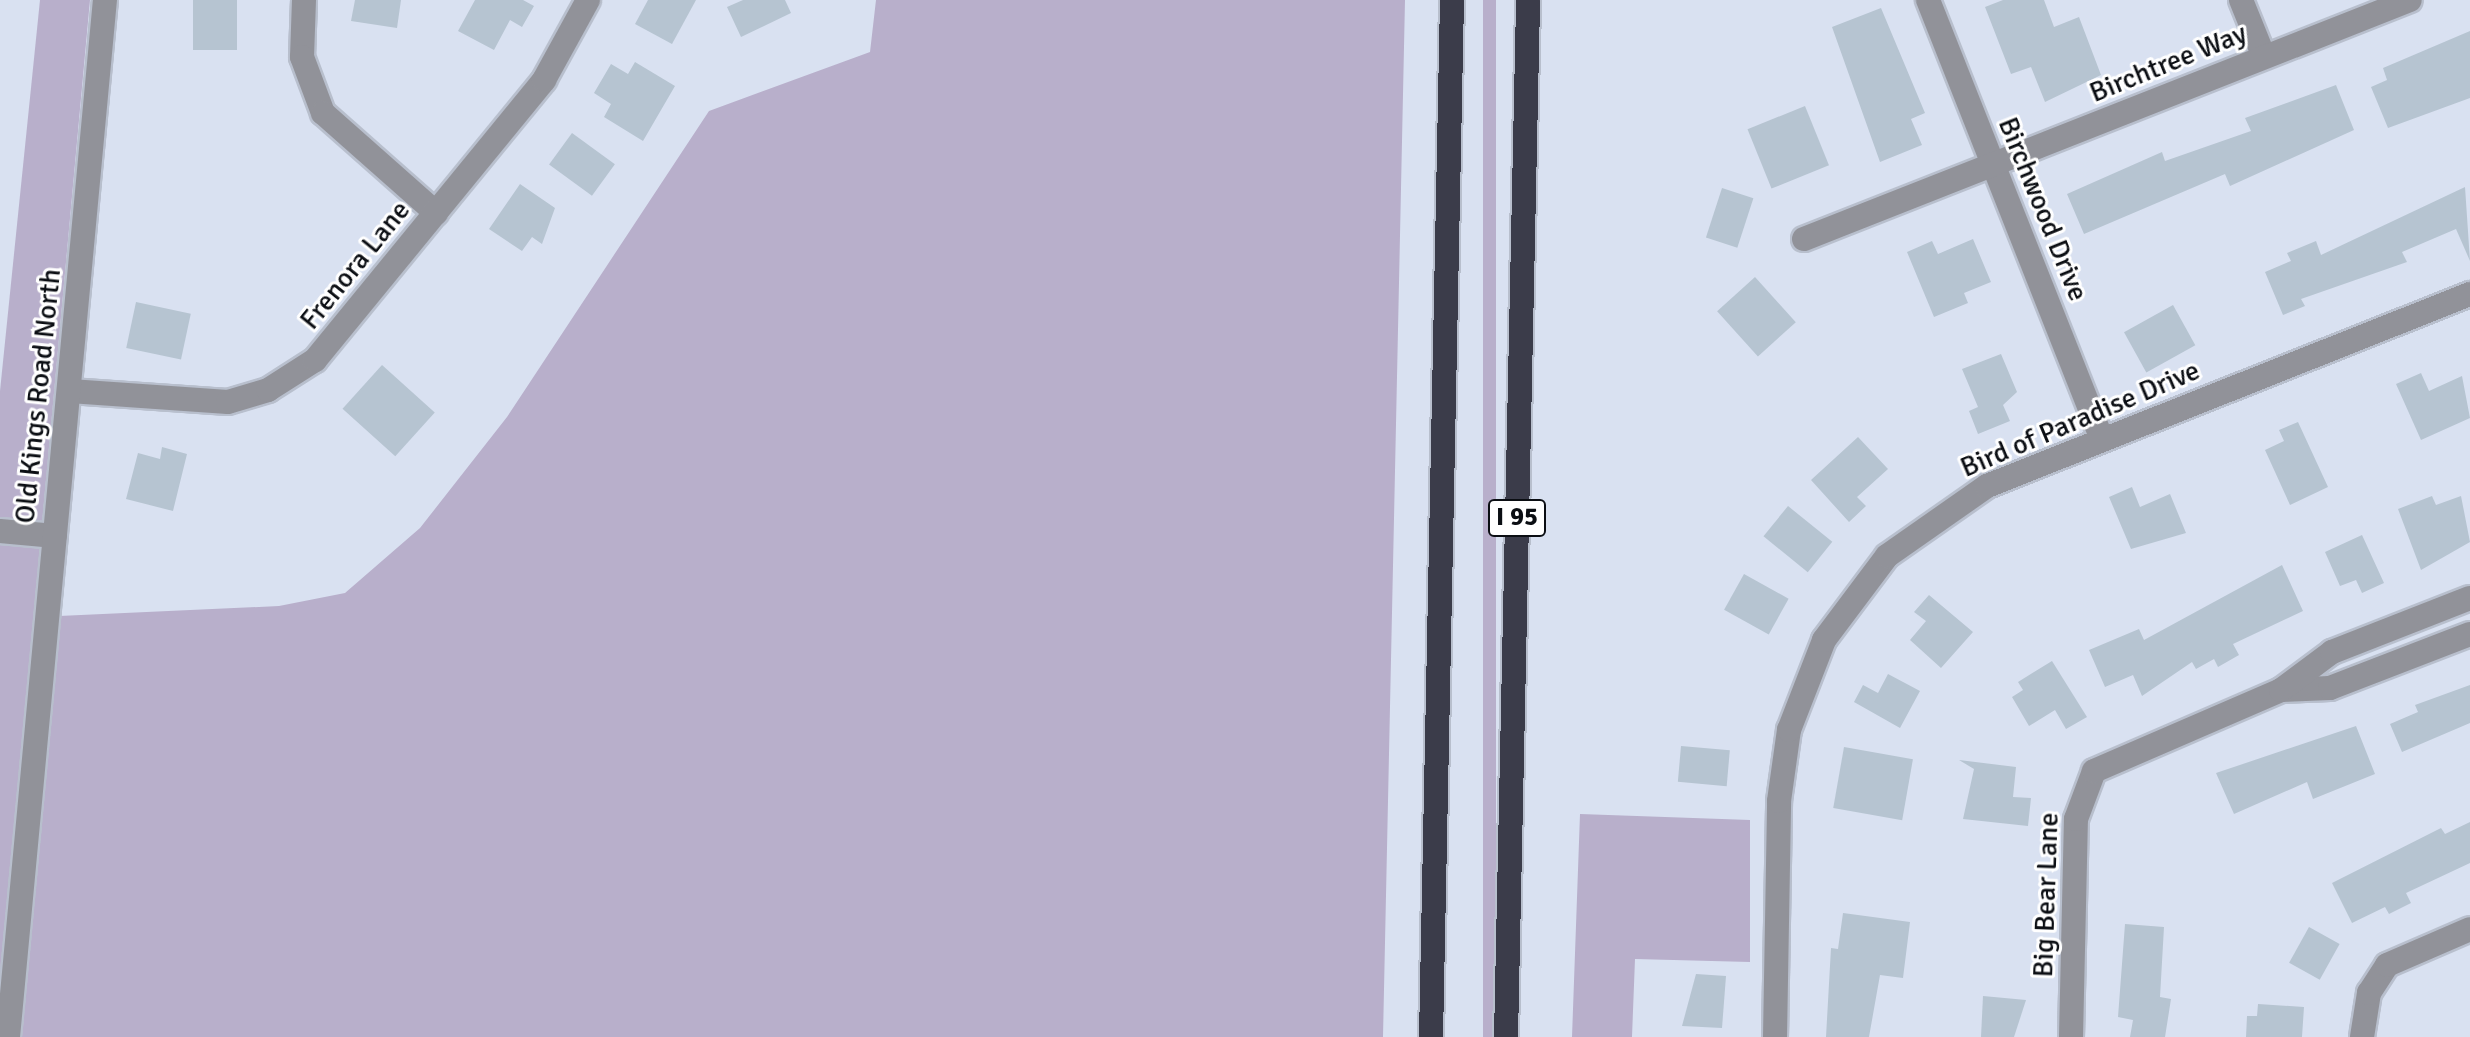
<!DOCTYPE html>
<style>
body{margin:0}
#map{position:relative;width:2470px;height:1037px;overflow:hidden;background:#d9e1f1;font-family:Signika,sans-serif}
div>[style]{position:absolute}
.green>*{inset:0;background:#b8afcb;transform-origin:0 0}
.building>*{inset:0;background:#b6c4d1;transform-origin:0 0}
.roads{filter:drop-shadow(2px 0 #b8bfcd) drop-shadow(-2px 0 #b8bfcd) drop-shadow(0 2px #b8bfcd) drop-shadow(0 -2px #b8bfcd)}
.minor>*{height:24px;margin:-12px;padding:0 12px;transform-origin:12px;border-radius:12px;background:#919299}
.highway>*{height:24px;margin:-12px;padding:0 12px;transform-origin:12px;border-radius:12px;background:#3b3c4a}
span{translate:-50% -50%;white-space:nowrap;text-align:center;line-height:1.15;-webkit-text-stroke:6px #fff;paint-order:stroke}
.shield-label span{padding:2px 6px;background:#fff;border:2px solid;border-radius:6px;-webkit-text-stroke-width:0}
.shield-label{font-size:26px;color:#0b0e13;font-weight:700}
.street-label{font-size:28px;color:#0b0e13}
</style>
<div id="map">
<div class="green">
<i style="clip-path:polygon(40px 0,90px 0,0 983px,0 391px)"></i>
<i style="clip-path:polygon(876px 0,1405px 0,1383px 1037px,20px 1037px,59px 616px,279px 606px,345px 593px,420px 528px,507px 417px,709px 111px,870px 52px)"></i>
<i style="left:1483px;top:0;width:13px;height:1037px"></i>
<i style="clip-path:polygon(1580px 814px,1750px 820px,1750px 962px,1635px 959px,1632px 1037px,1572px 1037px)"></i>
</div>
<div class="building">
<i style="left:193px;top:0;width:44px;height:50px"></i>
<i style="clip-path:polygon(355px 0,401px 0,397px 28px,351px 21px)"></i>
<i style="clip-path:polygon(475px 0,523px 0,534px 6px,522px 27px,510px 20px,494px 50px,458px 31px)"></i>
<i style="clip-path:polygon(648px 0,696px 0,672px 44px,635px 24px)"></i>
<i style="clip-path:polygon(743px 0,785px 0,791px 13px,741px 37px,727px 7px)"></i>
<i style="clip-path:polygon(2003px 0,2044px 0,2054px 27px,2079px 17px,2101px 75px,2045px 102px,2031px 67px,2011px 74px,1985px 7px)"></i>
<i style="clip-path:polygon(1881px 8px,1925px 113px,1911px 119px,1922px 145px,1880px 162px,1832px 27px)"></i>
<i style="clip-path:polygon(2470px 31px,2470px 98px,2388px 128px,2371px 87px,2387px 80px,2383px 68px)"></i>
<i style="clip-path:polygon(635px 62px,675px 86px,643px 141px,604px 117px,611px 104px,594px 93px,611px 64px,628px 74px)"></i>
<i style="clip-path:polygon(2336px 85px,2354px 130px,2230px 186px,2225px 174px,2084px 234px,2067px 194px,2162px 152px,2165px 161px,2251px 131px,2245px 118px)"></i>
<i style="left:1805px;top:106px;width:64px;height:62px;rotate:68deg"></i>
<i style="left:572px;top:133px;width:53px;height:39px;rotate:36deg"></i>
<i style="clip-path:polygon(520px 184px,555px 208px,542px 244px,532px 237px,522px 251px,489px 229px)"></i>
<i style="clip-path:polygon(2465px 187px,2470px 261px,2456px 229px,2402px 252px,2407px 262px,2301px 299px,2305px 306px,2283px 315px,2265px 272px,2291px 261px,2287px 253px,2316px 241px,2321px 255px)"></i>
<i style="left:1722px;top:188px;width:33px;height:52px;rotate:18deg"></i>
<i style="clip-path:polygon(1973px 239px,1991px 282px,1964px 293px,1968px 303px,1934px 317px,1907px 252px,1932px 241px,1938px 254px)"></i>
<i style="left:1755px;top:277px;width:61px;height:51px;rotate:48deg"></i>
<i style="left:136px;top:302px;width:56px;height:47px;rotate:12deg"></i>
<i style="left:2173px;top:305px;width:46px;height:56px;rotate:61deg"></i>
<i style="clip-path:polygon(2001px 354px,2017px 392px,2003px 405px,2010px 421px,1978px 434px,1969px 411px,1978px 407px,1962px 369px)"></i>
<i style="left:382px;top:365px;width:71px;height:59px;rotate:42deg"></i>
<i style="clip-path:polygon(2421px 373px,2429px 391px,2462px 376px,2470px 418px,2421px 440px,2396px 384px)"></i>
<i style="clip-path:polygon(2298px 422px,2328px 487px,2290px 505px,2265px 450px,2284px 441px,2279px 430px)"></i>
<i style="clip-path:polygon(1858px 437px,1888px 469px,1857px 497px,1866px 506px,1849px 522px,1811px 480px)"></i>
<i style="clip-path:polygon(162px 447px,187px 454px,173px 511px,126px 499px,138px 453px,160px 459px)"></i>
<i style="clip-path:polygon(2132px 487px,2140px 507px,2170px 494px,2186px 533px,2131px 549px,2109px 497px)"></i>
<i style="clip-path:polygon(2432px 496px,2436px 505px,2461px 496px,2470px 542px,2421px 570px,2398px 509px)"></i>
<i style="left:1788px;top:506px;width:57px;height:39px;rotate:39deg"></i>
<i style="clip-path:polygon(2362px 535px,2384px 583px,2362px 593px,2356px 580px,2340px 586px,2325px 552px)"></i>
<i style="clip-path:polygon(2282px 565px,2303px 611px,2233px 644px,2239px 655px,2218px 667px,2214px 659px,2196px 669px,2192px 662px,2142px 696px,2133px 675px,2105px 687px,2089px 650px,2139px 629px,2144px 640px)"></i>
<i style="left:1744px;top:574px;width:51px;height:41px;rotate:29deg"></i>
<i style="clip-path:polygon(1929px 595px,1973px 632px,1941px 668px,1910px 640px,1926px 621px,1914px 612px)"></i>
<i style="clip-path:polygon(2052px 661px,2087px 717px,2066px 729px,2055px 710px,2029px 726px,2012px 697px,2023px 690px,2018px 682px)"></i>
<i style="clip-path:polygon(1888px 674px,1920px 691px,1900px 728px,1854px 702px,1863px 685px,1878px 693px)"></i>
<i style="clip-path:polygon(2470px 685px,2470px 723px,2402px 752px,2390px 724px,2418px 712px,2415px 705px)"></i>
<i style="clip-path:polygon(2356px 726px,2375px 774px,2313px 799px,2307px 782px,2234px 814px,2216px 773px)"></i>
<i style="left:1681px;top:746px;width:49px;height:36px;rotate:5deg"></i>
<i style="left:1844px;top:747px;width:70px;height:62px;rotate:10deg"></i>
<i style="clip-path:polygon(1959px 760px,2016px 767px,2013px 797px,2031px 798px,2028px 826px,1963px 819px,1974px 769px)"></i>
<i style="clip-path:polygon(2470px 822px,2470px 863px,2406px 893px,2411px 903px,2389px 914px,2385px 907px,2352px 923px,2332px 883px,2441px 828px,2445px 834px)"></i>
<i style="clip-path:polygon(1843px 913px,1910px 922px,1903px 978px,1880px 975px,1869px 1037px,1826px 1037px,1831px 948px,1838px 949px)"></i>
<i style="clip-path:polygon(2125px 924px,2164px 927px,2160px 997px,2171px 999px,2165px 1037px,2130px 1037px,2133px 1020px,2118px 1017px)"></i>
<i style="left:2309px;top:927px;width:35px;height:41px;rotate:29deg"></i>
<i style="clip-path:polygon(1696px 974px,1726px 976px,1722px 1028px,1682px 1026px)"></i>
<i style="clip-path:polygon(1983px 996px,2026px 1000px,2014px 1037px,1981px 1037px)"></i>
<i style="clip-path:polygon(2258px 1004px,2304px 1007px,2302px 1037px,2246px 1037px,2247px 1016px,2257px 1016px)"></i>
</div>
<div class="roads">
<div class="minor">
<i style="left:304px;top:0;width:57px;rotate:92deg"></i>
<i style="left:302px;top:57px;width:60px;rotate:69.4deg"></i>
<i style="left:323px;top:113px;width:151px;rotate:41.5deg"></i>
<i style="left:1928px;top:0;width:473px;rotate:68.4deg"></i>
<i style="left:2241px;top:0;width:61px;rotate:68deg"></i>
<i style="left:1804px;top:239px;width:651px;rotate:-21.52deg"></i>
<i style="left:70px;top:391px;width:158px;rotate:4deg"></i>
<i style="left:228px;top:402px;width:42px;rotate:-16.7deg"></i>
<i style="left:268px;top:390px;width:56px;rotate:-32.6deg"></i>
<i style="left:315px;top:360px;width:362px;rotate:-50.7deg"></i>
<i style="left:544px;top:80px;width:91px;rotate:-61.2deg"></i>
<i style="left:0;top:531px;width:55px;rotate:5.2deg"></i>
<i style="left:2281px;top:690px;width:49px;rotate:-2.3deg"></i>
<i style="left:2330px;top:688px;width:150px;rotate:-21.1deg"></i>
<i style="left:8px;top:1037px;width:1042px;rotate:-84.66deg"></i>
<i style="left:1775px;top:1037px;width:236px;rotate:-89deg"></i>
<i style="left:1779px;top:801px;width:72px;rotate:-82deg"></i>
<i style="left:1789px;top:730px;width:97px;rotate:-68.7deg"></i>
<i style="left:1824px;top:640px;width:105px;rotate:-53.1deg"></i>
<i style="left:1887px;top:556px;width:122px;rotate:-35deg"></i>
<i style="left:1987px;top:486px;width:520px;rotate:-21.68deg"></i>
<i style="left:2071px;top:1037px;width:218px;rotate:-88.7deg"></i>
<i style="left:2076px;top:819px;width:51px;rotate:-69.4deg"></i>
<i style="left:2094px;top:771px;width:204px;rotate:-23.4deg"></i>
<i style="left:2281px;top:690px;width:64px;rotate:-36.7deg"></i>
<i style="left:2332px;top:652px;width:148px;rotate:-21.4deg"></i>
<i style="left:2362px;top:1037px;width:45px;rotate:-81deg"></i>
<i style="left:2369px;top:993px;width:33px;rotate:-57deg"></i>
<i style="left:2387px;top:965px;width:90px;rotate:-23.4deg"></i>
</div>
<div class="highway">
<i style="left:1431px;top:1037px;width:1037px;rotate:-88.84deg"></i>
<i style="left:1506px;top:1037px;width:1037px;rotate:-88.78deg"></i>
</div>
</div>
<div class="shield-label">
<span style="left:1517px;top:518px">I 95</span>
</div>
<div class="street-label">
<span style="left:2168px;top:63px;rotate:-22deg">Birchtree Way</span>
<span style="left:2043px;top:209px;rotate:68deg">Birchwood Drive</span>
<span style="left:355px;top:265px;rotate:-51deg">Frenora Lane</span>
<span style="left:38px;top:396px;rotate:-84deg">Old Kings Road North</span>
<span style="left:2080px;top:419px;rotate:-23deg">Bird of Paradise Drive</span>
<span style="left:2046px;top:895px;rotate:-88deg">Big Bear Lane</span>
</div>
</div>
